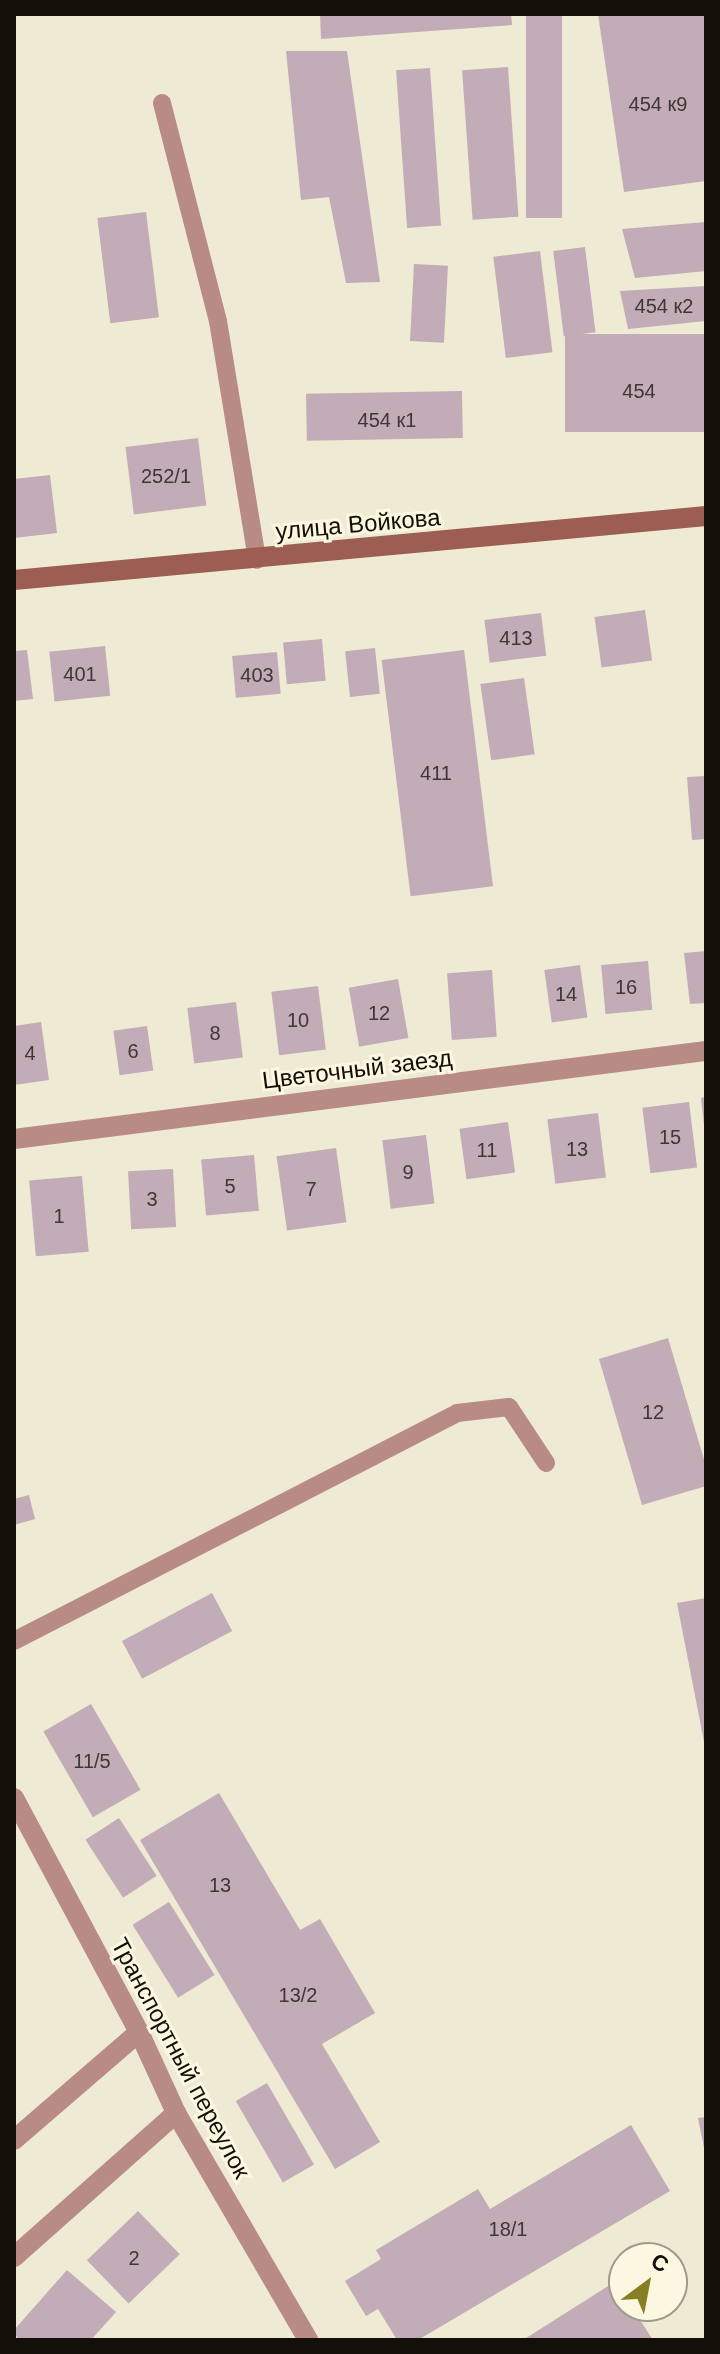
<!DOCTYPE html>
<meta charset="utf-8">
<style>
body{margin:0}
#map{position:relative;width:720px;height:2354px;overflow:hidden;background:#eeead3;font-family:Arial,sans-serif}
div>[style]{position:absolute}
.building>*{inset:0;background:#c2acb8;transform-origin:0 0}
.lane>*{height:18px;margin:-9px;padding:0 9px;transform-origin:9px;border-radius:9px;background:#b88b84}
.street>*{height:20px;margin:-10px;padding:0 10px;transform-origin:10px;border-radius:10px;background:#b88b84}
.secondary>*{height:20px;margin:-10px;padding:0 10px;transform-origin:10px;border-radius:10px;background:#9c5d53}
span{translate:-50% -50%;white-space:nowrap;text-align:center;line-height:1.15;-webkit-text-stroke:6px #fbf7e0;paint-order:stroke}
.number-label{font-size:20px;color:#3e3734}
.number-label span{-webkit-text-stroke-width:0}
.street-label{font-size:24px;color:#121008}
.frame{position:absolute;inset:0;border:16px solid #121008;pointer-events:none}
.north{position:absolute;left:608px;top:2242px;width:80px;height:80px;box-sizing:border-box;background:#fbf7e0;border:2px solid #9e9b8a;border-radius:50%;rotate:32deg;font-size:22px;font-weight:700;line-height:32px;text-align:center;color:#121008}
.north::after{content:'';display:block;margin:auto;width:28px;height:36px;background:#887f25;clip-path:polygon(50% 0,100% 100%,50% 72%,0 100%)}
</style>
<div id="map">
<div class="building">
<i style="clip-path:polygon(320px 14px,511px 14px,512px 25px,321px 39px)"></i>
<i style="left:526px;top:14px;width:36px;height:204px"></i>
<i style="clip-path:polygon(598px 14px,704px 14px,706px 181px,624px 192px)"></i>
<i style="clip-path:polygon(286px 51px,347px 51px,380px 282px,346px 283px,329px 197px,301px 200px)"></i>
<i style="left:508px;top:67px;width:150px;height:46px;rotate:86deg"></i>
<i style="left:430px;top:68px;width:158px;height:34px;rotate:86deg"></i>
<i style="left:146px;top:212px;width:106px;height:49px;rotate:83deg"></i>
<i style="clip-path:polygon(706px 222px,706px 271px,635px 278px,622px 229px)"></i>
<i style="left:585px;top:247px;width:86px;height:32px;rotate:83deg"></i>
<i style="left:540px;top:251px;width:102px;height:47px;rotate:83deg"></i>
<i style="left:414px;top:264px;width:34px;height:77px;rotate:3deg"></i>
<i style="clip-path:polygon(706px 286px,706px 321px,628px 329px,620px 291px)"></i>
<i style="left:706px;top:334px;width:98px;height:141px;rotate:90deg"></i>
<i style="left:462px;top:391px;width:47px;height:156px;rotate:89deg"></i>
<i style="left:198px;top:438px;width:68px;height:73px;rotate:83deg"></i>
<i style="clip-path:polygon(50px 475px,57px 533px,14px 538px,14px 479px)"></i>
<i style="left:645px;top:610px;width:51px;height:51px;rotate:82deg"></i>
<i style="left:541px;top:613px;width:43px;height:57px;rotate:83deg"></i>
<i style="left:322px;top:639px;width:42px;height:39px;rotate:85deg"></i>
<i style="left:105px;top:646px;width:50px;height:56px;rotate:84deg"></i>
<i style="left:375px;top:648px;width:46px;height:30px;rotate:84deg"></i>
<i style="clip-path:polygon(27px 650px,33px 699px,14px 701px,14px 651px)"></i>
<i style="left:464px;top:650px;width:238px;height:83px;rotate:83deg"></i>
<i style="left:277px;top:652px;width:42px;height:45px;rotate:85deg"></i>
<i style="left:524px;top:678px;width:77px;height:44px;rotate:82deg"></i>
<i style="clip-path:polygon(706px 776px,706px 839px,692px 840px,687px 777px)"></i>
<i style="clip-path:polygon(706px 951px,706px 1003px,690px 1004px,684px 953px)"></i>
<i style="left:648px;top:961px;width:49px;height:47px;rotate:85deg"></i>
<i style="left:580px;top:965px;width:53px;height:36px;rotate:82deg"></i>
<i style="left:492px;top:970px;width:67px;height:45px;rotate:86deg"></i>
<i style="left:398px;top:979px;width:60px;height:50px;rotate:80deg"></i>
<i style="left:318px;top:986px;width:64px;height:47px;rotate:83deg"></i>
<i style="left:236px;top:1002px;width:56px;height:49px;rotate:83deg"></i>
<i style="clip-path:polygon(41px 1022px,49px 1080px,14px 1085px,14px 1026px)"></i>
<i style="left:147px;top:1026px;width:45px;height:34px;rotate:82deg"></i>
<i style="clip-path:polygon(706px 1097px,706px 1125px,704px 1125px,701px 1098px)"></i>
<i style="left:689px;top:1102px;width:66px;height:47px;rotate:83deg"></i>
<i style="left:598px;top:1113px;width:65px;height:51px;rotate:83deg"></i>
<i style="left:508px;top:1122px;width:51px;height:49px;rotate:82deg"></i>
<i style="left:426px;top:1135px;width:69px;height:44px;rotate:83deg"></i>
<i style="left:336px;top:1148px;width:75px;height:60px;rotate:82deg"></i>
<i style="left:254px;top:1155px;width:56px;height:53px;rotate:85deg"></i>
<i style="left:173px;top:1169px;width:58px;height:45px;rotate:87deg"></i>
<i style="left:82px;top:1176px;width:76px;height:53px;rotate:85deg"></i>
<i style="clip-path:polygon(668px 1338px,706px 1466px,706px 1486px,642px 1505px,599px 1359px)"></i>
<i style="clip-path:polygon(29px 1495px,35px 1519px,14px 1525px,14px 1499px)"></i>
<i style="left:212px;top:1593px;width:43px;height:102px;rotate:62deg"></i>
<i style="clip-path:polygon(706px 1598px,706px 1747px,705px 1747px,677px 1603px)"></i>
<i style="left:91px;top:1704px;width:99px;height:55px;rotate:60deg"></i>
<i style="clip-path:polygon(219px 1793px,300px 1930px,320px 1919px,375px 2013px,322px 2044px,380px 2142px,335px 2169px,140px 1840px)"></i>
<i style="left:119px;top:1818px;width:69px;height:40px;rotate:57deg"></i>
<i style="left:169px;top:1902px;width:86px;height:43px;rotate:58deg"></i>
<i style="left:267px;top:2083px;width:94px;height:36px;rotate:60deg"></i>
<i style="clip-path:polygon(706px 2117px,706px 2153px,705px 2153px,698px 2118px)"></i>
<i style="clip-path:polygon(631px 2125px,670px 2191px,418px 2340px,397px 2340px,378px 2309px,366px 2316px,345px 2281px,381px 2259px,376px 2250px,478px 2189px,490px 2209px)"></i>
<i style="left:138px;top:2211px;width:60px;height:71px;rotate:46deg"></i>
<i style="clip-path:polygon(67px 2270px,116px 2312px,91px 2340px,18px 2340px,14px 2330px)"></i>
<i style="clip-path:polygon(624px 2276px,624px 2306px,637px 2306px,633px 2309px,653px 2340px,523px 2340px)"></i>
</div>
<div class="lane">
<i style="left:162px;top:103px;width:225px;rotate:75.6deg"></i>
<i style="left:218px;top:321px;width:242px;rotate:80.7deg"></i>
<i style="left:14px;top:1641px;width:498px;rotate:-27.2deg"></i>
<i style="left:457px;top:1413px;width:52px;rotate:-6.6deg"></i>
<i style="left:509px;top:1407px;width:67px;rotate:56.5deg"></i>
</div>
<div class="street">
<i style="left:14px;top:1139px;width:698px;rotate:-7.25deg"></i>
<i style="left:14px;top:1798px;width:265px;rotate:61.9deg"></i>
<i style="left:139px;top:2032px;width:89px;rotate:65.4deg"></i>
<i style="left:176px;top:2113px;width:263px;rotate:59.8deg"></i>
<i style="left:14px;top:2140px;width:165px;rotate:-40.8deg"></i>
<i style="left:14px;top:2257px;width:217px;rotate:-41.6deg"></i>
</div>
<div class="secondary">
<i style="left:14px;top:580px;width:695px;rotate:-5.28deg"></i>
</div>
<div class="number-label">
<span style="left:658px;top:104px">454 к9</span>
<span style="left:664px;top:306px">454 к2</span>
<span style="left:639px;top:391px">454</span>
<span style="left:387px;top:420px">454 к1</span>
<span style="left:166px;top:476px">252/1</span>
<span style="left:516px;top:638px">413</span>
<span style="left:80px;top:674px">401</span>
<span style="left:257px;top:675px">403</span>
<span style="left:436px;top:773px">411</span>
<span style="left:626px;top:987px">16</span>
<span style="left:566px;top:994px">14</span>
<span style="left:379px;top:1013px">12</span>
<span style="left:298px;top:1020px">10</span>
<span style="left:215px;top:1033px">8</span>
<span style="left:133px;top:1051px">6</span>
<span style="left:30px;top:1053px">4</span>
<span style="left:670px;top:1137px">15</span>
<span style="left:577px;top:1149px">13</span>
<span style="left:487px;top:1150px">11</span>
<span style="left:408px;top:1172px">9</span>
<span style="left:230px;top:1186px">5</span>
<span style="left:311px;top:1189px">7</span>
<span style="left:152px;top:1199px">3</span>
<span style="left:59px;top:1216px">1</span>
<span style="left:653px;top:1412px">12</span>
<span style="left:92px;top:1761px">11/5</span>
<span style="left:220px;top:1885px">13</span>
<span style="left:298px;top:1995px">13/2</span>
<span style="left:508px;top:2229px">18/1</span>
<span style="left:134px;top:2258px">2</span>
</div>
<div class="street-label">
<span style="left:358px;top:524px;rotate:-5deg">улица Войкова</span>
<span style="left:357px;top:1069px;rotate:-7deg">Цветочный заезд</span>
<span style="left:181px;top:2058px;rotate:62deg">Транспортный переулок</span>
</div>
<div class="frame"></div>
<div class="north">С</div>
</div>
